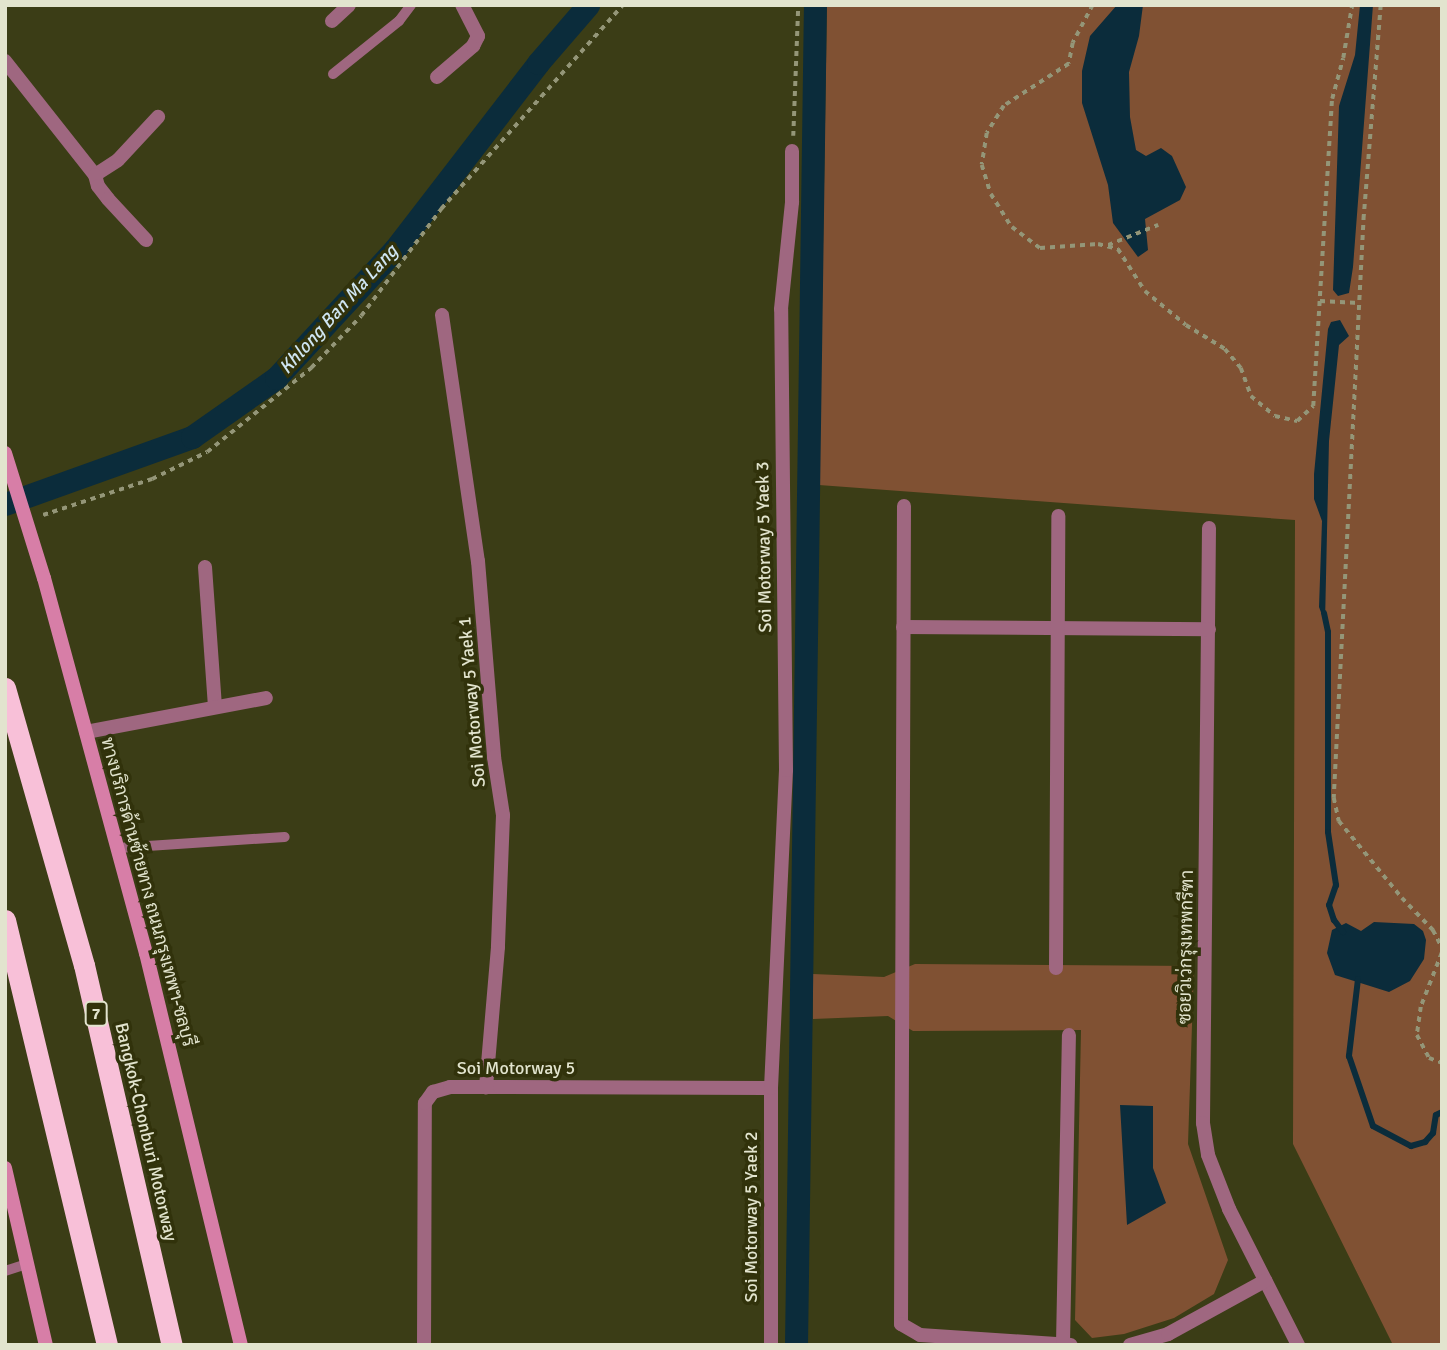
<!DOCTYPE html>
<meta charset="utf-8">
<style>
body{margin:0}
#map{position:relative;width:1447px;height:1350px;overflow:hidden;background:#3b3d16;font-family:Signika,Sarabun,sans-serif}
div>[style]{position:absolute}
.green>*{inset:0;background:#805133}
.water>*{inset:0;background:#0b2c3b}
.stream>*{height:6px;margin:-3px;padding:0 3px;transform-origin:3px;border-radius:3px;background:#0b2c3b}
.canal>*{height:23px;margin:-11.5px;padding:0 11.5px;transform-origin:11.5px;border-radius:11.5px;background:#0b2c3b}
.path>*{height:3.5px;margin-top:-1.75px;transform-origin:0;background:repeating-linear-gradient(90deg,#949678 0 5px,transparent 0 10px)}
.service>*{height:10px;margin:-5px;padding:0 5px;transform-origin:5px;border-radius:5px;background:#9f6780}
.minor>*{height:14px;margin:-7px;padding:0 7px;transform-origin:7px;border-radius:7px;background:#9f6780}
.secondary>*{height:14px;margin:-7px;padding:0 7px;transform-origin:7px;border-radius:7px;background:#d77ea7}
.motorway>*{height:21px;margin:-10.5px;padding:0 10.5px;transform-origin:10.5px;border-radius:10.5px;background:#f8c0d8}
span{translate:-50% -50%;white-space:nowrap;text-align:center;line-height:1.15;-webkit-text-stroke:7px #31320b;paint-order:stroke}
.shield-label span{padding:2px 5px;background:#31320b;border:2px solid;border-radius:5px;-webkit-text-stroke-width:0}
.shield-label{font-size:16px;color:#e2e4ce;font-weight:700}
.street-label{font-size:18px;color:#e2e4ce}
.water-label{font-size:19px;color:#cfe5f2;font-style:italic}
.frame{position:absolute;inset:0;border:7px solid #e2e4ce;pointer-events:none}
</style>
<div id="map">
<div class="green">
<i style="clip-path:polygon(827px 5px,1442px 5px,1442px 1345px,1393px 1345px,1293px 1144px,1295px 520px,819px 485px)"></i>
<i style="clip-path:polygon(915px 964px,1194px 966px,1188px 1144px,1228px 1260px,1214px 1294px,1174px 1318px,1124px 1334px,1092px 1338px,1075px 1320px,1081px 1030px,913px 1031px,888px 1016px,813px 1019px,813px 974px,884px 977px)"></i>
</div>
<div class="water">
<i style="clip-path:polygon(1117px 5px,1143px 5px,1139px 36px,1129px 72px,1130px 117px,1136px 150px,1146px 156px,1161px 148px,1172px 156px,1186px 187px,1180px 200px,1145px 219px,1148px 250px,1138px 257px,1113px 223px,1108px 185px,1082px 103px,1082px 71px,1090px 36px)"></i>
<i style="clip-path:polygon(1360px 5px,1373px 5px,1353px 267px,1349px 293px,1338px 296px,1333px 290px,1339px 106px,1355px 55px)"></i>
<i style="clip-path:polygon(1340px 320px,1349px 336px,1339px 345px,1329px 441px,1325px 623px,1319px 607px,1322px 521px,1314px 499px,1314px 474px,1328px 329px,1331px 322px)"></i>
<i style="clip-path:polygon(1374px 922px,1414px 924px,1423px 931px,1426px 940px,1424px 959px,1410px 981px,1389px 992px,1335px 975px,1327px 953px,1332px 930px,1346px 923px,1361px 931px)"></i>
<i style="clip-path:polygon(1120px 1105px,1153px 1106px,1153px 1168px,1166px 1203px,1127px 1225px)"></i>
</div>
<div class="stream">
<i style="left:1324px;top:613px;width:19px;rotate:78deg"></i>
<i style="left:1328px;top:632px;width:200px;rotate:90deg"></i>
<i style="left:1328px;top:832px;width:54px;rotate:81.4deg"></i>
<i style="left:1336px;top:885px;width:21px;rotate:109deg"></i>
<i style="left:1329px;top:905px;width:16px;rotate:72deg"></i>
<i style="left:1334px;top:920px;width:15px;rotate:53deg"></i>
<i style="left:1358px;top:979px;width:78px;rotate:96.7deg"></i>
<i style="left:1349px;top:1056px;width:74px;rotate:71.1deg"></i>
<i style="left:1373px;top:1126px;width:43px;rotate:27.8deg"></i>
<i style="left:1411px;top:1146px;width:15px;rotate:-16deg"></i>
<i style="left:1425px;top:1142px;width:12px;rotate:-48deg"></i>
<i style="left:1433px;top:1133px;width:18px;rotate:-81deg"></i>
<i style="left:1436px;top:1115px;width:7px;rotate:-27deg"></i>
</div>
<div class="canal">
<i style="left:5px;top:504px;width:199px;rotate:-19.7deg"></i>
<i style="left:192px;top:437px;width:103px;rotate:-35.1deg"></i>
<i style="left:276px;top:378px;width:176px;rotate:-47.3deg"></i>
<i style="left:395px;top:249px;width:235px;rotate:-52.4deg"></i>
<i style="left:538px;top:63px;width:77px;rotate:-49.2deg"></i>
<i style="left:796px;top:1345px;width:1340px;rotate:-89.19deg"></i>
</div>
<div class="path">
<i style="left:1093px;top:5px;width:43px;rotate:117.8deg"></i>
<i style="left:1073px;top:43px;width:21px;rotate:101deg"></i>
<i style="left:1069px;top:64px;width:77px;rotate:147.1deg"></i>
<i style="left:1004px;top:106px;width:32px;rotate:122deg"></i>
<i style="left:987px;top:133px;width:32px;rotate:99deg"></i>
<i style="left:982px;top:165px;width:30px;rotate:73deg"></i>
<i style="left:991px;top:194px;width:39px;rotate:58deg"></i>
<i style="left:1012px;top:227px;width:35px;rotate:37deg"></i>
<i style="left:1040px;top:248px;width:58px;rotate:-3.9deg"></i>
<i style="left:1098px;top:244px;width:21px;rotate:14deg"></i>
<i style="left:1118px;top:249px;width:50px;rotate:57.3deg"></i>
<i style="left:1145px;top:291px;width:53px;rotate:39.7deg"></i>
<i style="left:1186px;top:325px;width:46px;rotate:31.6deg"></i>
<i style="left:1225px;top:349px;width:25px;rotate:50deg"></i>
<i style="left:1241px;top:368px;width:30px;rotate:70deg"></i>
<i style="left:1251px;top:396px;width:31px;rotate:40deg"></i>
<i style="left:1275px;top:416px;width:23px;rotate:13deg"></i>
<i style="left:1297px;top:421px;width:22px;rotate:-43deg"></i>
<i style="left:1313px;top:406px;width:308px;rotate:-86.5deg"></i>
<i style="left:1332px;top:99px;width:42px;rotate:-75deg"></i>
<i style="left:1343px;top:58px;width:54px;rotate:-80.4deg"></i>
<i style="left:1381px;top:5px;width:211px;rotate:94.6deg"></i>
<i style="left:1364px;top:215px;width:584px;rotate:92.95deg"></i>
<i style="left:1334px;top:798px;width:24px;rotate:78deg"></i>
<i style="left:1339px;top:821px;width:99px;rotate:50.7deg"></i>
<i style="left:1402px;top:898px;width:45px;rotate:45.9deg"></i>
<i style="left:1433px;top:930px;width:20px;rotate:63deg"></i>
<i style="left:793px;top:136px;width:131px;rotate:-87.8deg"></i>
<i style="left:1108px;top:245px;width:54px;rotate:-21.8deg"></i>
<i style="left:1320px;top:301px;width:39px;rotate:3deg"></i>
<i style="left:43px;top:515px;width:115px;rotate:-18.3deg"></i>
<i style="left:152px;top:479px;width:61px;rotate:-26.1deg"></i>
<i style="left:207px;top:452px;width:134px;rotate:-38.9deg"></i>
<i style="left:311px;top:368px;width:72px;rotate:-46.1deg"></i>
<i style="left:361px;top:316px;width:134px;rotate:-53.2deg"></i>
<i style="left:441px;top:209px;width:273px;rotate:-48.3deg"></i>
<i style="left:1442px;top:953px;width:58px;rotate:111.3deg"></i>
<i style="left:1421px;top:1007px;width:28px;rotate:98deg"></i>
<i style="left:1417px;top:1035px;width:26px;rotate:62deg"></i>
<i style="left:1429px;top:1058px;width:14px;rotate:21deg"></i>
</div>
<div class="service">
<i style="left:333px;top:74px;width:85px;rotate:-38.8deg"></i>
<i style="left:399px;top:21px;width:20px;rotate:-53deg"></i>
<i style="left:118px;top:848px;width:167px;rotate:-3.8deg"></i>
<i style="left:5px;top:1271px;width:23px;rotate:-18deg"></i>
</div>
<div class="minor">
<i style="left:332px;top:21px;width:23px;rotate:-43deg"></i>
<i style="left:5px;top:61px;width:145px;rotate:51.7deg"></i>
<i style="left:95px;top:175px;width:27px;rotate:-33deg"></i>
<i style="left:118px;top:160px;width:59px;rotate:-47.1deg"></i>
<i style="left:437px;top:77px;width:48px;rotate:-40.7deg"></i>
<i style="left:473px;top:46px;width:11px;rotate:-63deg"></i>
<i style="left:478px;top:36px;width:35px;rotate:-117deg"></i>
<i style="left:95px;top:175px;width:11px;rotate:75deg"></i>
<i style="left:98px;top:186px;width:16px;rotate:52deg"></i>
<i style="left:108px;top:199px;width:56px;rotate:47.2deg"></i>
<i style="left:442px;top:315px;width:249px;rotate:81.7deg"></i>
<i style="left:478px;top:561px;width:197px;rotate:85.3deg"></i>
<i style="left:494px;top:757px;width:59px;rotate:81.2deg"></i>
<i style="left:503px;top:815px;width:132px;rotate:92.2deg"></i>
<i style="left:498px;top:947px;width:141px;rotate:94.9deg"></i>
<i style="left:904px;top:506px;width:818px;rotate:90.21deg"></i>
<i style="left:901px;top:1324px;width:22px;rotate:30deg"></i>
<i style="left:920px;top:1335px;width:151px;rotate:3.8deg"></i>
<i style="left:1209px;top:528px;width:595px;rotate:90.58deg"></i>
<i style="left:1203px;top:1123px;width:32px;rotate:81deg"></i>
<i style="left:1208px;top:1155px;width:58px;rotate:68.7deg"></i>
<i style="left:1229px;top:1209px;width:153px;rotate:63.1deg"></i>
<i style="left:205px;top:567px;width:140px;rotate:85.9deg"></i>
<i style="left:903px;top:627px;width:306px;rotate:0.4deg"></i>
<i style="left:86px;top:732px;width:183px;rotate:-10.7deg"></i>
<i style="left:1056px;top:968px;width:452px;rotate:-89.7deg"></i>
<i style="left:1063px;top:1344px;width:309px;rotate:-88.9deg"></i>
<i style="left:424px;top:1345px;width:242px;rotate:-89.8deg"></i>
<i style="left:425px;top:1103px;width:14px;rotate:-54deg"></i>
<i style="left:433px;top:1092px;width:18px;rotate:-16deg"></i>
<i style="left:450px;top:1087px;width:50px"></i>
<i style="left:500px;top:1087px;width:271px;rotate:0.2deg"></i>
<i style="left:771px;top:1345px;width:257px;rotate:-90deg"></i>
<i style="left:771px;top:1088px;width:318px;rotate:-87.3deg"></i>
<i style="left:786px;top:770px;width:461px;rotate:-90.6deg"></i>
<i style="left:781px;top:309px;width:108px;rotate:-84.1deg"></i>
<i style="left:792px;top:202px;width:51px;rotate:-90deg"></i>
<i style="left:1130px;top:1345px;width:40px;rotate:-16deg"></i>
<i style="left:1168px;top:1334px;width:111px;rotate:-28.7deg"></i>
</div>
<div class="secondary">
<i style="left:5px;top:453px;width:131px;rotate:72.7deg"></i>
<i style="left:44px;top:578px;width:389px;rotate:74.8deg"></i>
<i style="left:146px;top:953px;width:403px;rotate:76.4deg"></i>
<i style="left:5px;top:1168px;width:182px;rotate:77deg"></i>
</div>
<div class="motorway">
<i style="left:5px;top:688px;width:288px;rotate:74.1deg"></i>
<i style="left:84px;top:965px;width:390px;rotate:77deg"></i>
<i style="left:5px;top:920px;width:437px;rotate:76.5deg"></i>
</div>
<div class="shield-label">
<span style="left:96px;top:1014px">7</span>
</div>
<div class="street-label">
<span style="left:764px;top:547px;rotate:-91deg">Soi Motorway 5 Yaek 3</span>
<span style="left:472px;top:702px;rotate:-95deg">Soi Motorway 5 Yaek 1</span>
<span style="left:148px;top:892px;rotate:75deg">ทางบริการด้านซ้ายทาง ถนนกรุงเทพฯ-ชลบุรี</span>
<span style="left:1186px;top:947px;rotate:-89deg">ซอยวิเว่กรุงเทพกรีฑา</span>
<span style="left:516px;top:1068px">Soi Motorway 5</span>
<span style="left:146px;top:1132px;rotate:77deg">Bangkok-Chonburi Motorway</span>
<span style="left:751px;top:1217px;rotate:-90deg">Soi Motorway 5 Yaek 2</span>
</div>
<div class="water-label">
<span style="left:339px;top:310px;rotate:-48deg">Khlong Ban Ma Lang</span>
</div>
<div class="frame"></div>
</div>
